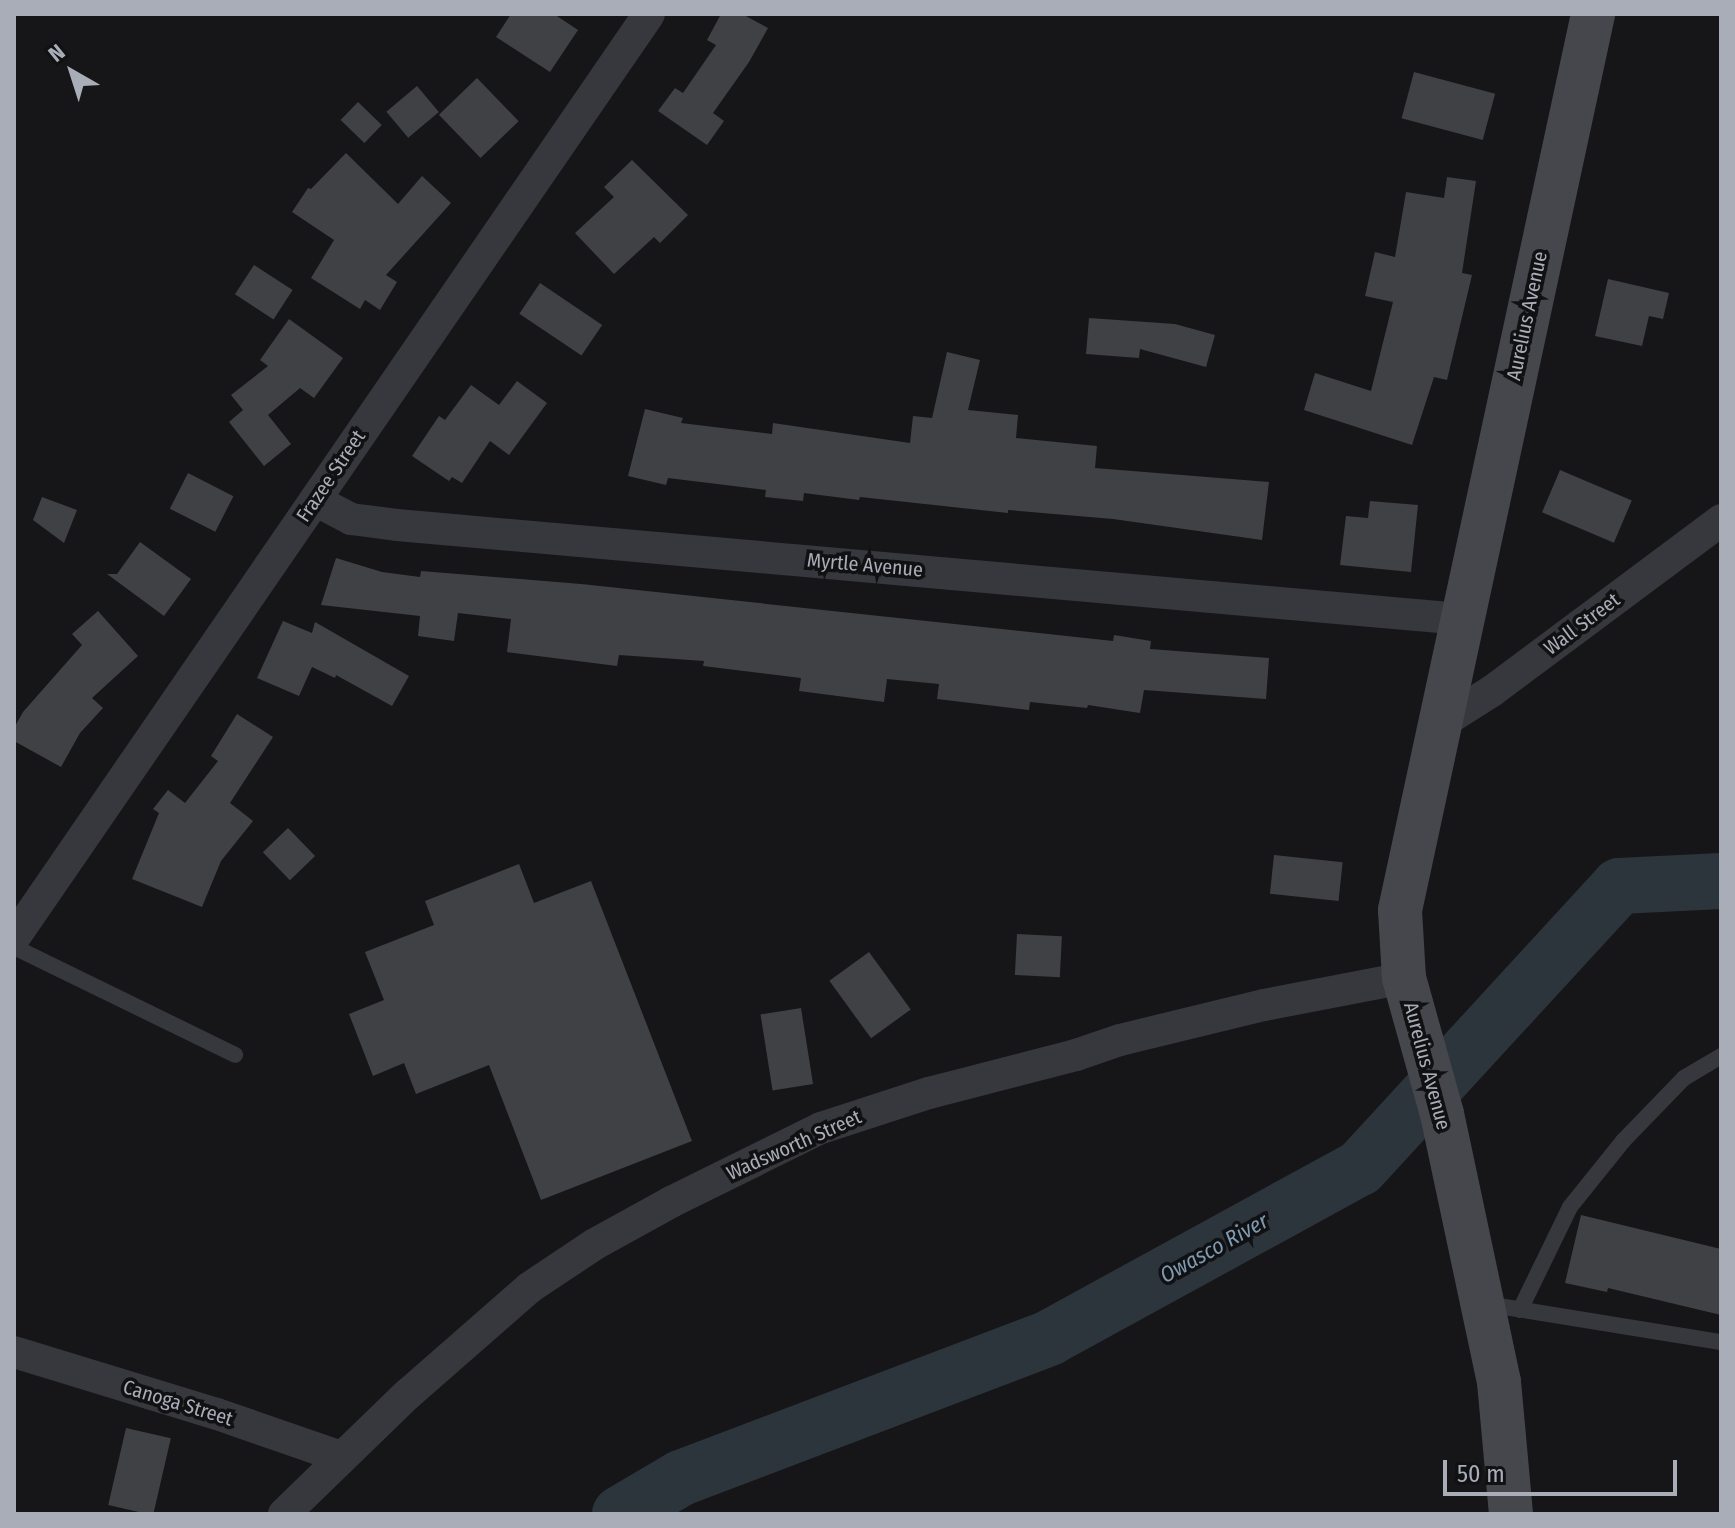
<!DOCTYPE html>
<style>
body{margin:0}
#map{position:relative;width:1735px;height:1528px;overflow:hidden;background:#161618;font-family:"Fira Sans Condensed",sans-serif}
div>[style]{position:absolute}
.river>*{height:56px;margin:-28px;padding:0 28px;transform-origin:28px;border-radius:28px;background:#2c353c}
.building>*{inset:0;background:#404145;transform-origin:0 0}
.lane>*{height:16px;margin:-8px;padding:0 8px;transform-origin:8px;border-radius:8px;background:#37383d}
.street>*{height:32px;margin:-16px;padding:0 16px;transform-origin:16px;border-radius:16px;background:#37383d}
.secondary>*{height:44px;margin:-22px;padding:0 22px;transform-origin:22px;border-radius:22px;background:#45474d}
span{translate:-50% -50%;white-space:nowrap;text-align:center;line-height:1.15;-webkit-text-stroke:7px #111113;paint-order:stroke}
.street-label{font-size:20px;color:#a8adb8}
.water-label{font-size:22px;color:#7f9bb3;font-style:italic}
.frame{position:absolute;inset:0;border:16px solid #a8adb8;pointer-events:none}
.north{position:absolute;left:32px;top:32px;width:80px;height:80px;-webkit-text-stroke:6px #111113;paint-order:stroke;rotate:321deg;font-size:22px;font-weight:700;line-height:32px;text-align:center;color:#a8adb8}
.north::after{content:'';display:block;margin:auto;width:28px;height:36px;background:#a8adb8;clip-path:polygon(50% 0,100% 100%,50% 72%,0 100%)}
.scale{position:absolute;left:1443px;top:1460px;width:234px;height:36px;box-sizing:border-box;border:4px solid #a8adb8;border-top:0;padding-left:10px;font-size:24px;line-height:28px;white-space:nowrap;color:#a8adb8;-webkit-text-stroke:6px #111113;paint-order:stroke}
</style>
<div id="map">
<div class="river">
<i style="left:620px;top:1514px;width:71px;rotate:-30.5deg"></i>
<i style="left:681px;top:1478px;width:394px;rotate:-20.8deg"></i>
<i style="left:1049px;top:1338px;width:354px;rotate:-28.7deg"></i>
<i style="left:1360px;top:1168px;width:383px;rotate:-47.4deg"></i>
<i style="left:1619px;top:886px;width:102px;rotate:-2.8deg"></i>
</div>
<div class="building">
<i style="clip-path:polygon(511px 14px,554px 14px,578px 30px,550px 72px,496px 37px)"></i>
<i style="clip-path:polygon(721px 14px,742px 14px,768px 28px,749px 62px,713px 113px,724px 121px,707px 145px,658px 111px,675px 88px,683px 93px,716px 45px,707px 40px)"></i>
<i style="left:1414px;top:72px;width:84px;height:48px;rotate:15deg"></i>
<i style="left:477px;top:78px;width:60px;height:53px;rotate:46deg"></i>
<i style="left:417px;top:86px;width:34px;height:40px;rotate:50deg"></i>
<i style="left:358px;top:102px;width:33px;height:25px;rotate:44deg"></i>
<i style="clip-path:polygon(346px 153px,398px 204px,422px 176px,451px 203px,386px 275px,397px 282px,380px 310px,365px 300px,360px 309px,311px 278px,334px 240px,292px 212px,308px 188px,311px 189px)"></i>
<i style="clip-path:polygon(632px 160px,688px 215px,660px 243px,654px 237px,614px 274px,575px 233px,614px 197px,604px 187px)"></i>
<i style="clip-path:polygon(1447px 177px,1476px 181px,1462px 273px,1472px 275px,1447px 380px,1434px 377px,1412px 445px,1304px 410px,1315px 373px,1371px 391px,1393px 302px,1365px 296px,1375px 252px,1395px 257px,1406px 192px,1444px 198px)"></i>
<i style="left:254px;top:265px;width:46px;height:35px;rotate:33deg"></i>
<i style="clip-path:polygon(1608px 279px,1669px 293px,1663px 319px,1649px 316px,1642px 346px,1595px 336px)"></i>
<i style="left:540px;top:283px;width:75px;height:37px;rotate:34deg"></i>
<i style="clip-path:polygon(1089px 318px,1175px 324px,1215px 335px,1206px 367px,1140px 349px,1139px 358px,1086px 354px)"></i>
<i style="clip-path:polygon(289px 319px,343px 358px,314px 398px,300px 388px,268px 415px,291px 444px,264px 466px,229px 422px,243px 410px,231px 395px,268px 366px,260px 360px)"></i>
<i style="clip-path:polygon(947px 352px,980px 360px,968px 410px,1018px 415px,1016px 438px,1097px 446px,1095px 468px,1269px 482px,1262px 540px,1113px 519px,1008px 510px,1008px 513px,860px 497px,859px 500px,804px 493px,803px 501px,765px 497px,766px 490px,668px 478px,666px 485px,628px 476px,645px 409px,683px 418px,681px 423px,772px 434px,773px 423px,910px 443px,913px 416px,932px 418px)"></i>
<i style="clip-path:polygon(517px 381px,547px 403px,509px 455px,490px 441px,462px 483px,452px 477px,449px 481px,412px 456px,439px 416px,445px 420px,471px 385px,499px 405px)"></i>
<i style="left:1560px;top:470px;width:78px;height:46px;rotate:23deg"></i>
<i style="left:188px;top:473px;width:51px;height:40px;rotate:27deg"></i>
<i style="clip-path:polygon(42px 497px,77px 510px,64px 543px,33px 520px)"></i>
<i style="clip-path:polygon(1370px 501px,1418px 505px,1411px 572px,1340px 565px,1346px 516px,1368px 518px)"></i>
<i style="clip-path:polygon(140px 542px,191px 579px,164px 616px,107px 574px,117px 574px)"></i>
<i style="clip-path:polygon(336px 558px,382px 572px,420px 577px,421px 571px,581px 584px,1113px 641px,1114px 635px,1151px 641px,1150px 649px,1269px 658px,1266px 699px,1144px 690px,1140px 713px,1088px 705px,1087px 708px,1030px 702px,1029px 710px,937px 699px,939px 684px,887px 679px,884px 702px,799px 691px,801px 678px,703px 666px,704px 661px,619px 655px,617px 666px,507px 652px,511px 619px,458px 613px,454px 641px,418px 636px,420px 616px,321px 605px)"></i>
<i style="clip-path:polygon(98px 611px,138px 656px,92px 698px,103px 708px,80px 733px,61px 767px,14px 741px,14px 728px,23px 712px,82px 645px,72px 634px)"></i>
<i style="clip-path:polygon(283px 621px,312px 633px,315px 622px,409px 676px,392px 706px,336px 675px,335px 678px,312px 667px,299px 696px,257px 678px)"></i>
<i style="clip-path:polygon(237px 714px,273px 737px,230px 803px,253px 821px,221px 861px,202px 907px,132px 879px,159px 813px,153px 809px,168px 790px,185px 803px,218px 761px,211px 756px)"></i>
<i style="left:288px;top:828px;width:39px;height:35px;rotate:46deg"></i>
<i style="left:1274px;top:855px;width:69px;height:39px;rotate:6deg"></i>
<i style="clip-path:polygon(519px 864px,534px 903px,591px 881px,692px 1141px,541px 1200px,489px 1065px,416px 1094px,404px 1063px,373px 1076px,349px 1014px,384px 1000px,365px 952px,434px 925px,425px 901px)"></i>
<i style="left:1017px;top:934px;width:45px;height:41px;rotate:3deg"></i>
<i style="left:869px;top:952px;width:71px;height:49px;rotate:54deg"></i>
<i style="left:801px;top:1008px;width:77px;height:41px;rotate:81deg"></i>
<i style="clip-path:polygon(1581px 1215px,1721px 1249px,1721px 1315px,1608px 1288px,1607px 1292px,1565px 1283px)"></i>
<i style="left:126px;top:1428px;width:46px;height:79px;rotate:13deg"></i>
</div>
<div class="lane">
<i style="left:14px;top:947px;width:246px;rotate:26deg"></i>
<i style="left:1486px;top:1304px;width:238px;rotate:9.2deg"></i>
<i style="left:1520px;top:1310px;width:114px;rotate:-64.1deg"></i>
<i style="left:1570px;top:1207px;width:85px;rotate:-51.2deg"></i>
<i style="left:1623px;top:1141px;width:88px;rotate:-45.9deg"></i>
<i style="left:1684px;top:1078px;width:43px;rotate:-30.7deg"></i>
</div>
<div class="street">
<i style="left:315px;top:500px;width:41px;rotate:27.8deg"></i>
<i style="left:351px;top:519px;width:46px;rotate:7.4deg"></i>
<i style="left:397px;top:525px;width:1067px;rotate:5.05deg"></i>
<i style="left:1440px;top:724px;width:62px;rotate:-32.4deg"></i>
<i style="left:1492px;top:691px;width:286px;rotate:-36.7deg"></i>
<i style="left:14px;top:938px;width:1121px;rotate:-55.5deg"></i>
<i style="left:14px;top:1352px;width:212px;rotate:17deg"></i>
<i style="left:217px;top:1414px;width:131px;rotate:19.1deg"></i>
<i style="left:284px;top:1514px;width:173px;rotate:-44.1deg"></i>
<i style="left:408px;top:1394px;width:161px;rotate:-41.2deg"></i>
<i style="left:529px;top:1288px;width:79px;rotate:-33.7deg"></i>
<i style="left:595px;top:1244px;width:87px;rotate:-28.9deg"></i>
<i style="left:671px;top:1202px;width:167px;rotate:-26.3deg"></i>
<i style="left:821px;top:1128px;width:114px;rotate:-18deg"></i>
<i style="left:929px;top:1093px;width:152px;rotate:-14.5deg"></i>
<i style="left:1076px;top:1055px;width:46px;rotate:-18.8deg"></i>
<i style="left:1120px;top:1040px;width:148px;rotate:-13.7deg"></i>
<i style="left:1264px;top:1005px;width:143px;rotate:-10.9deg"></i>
</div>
<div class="secondary">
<i style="left:1511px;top:1514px;width:133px;rotate:-95.2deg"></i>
<i style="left:1499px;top:1382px;width:274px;rotate:-102deg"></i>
<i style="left:1442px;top:1114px;width:141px;rotate:-105.6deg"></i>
<i style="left:1404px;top:978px;width:68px;rotate:-93.4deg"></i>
<i style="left:1400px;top:910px;width:917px;rotate:-77.84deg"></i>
</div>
<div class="street-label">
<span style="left:1527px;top:316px;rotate:-78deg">Aurelius Avenue</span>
<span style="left:331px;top:476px;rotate:-56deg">Frazee Street</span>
<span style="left:865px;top:565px;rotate:5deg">Myrtle Avenue</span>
<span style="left:1582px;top:624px;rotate:-37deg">Wall Street</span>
<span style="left:1427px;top:1066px;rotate:75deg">Aurelius Avenue</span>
<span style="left:794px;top:1145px;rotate:-24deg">Wadsworth Street</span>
<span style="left:178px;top:1403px;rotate:17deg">Canoga Street</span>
</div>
<div class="water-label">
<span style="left:1214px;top:1248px;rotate:-29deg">Owasco River</span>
</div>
<div class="frame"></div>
<div class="north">N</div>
<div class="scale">50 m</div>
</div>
